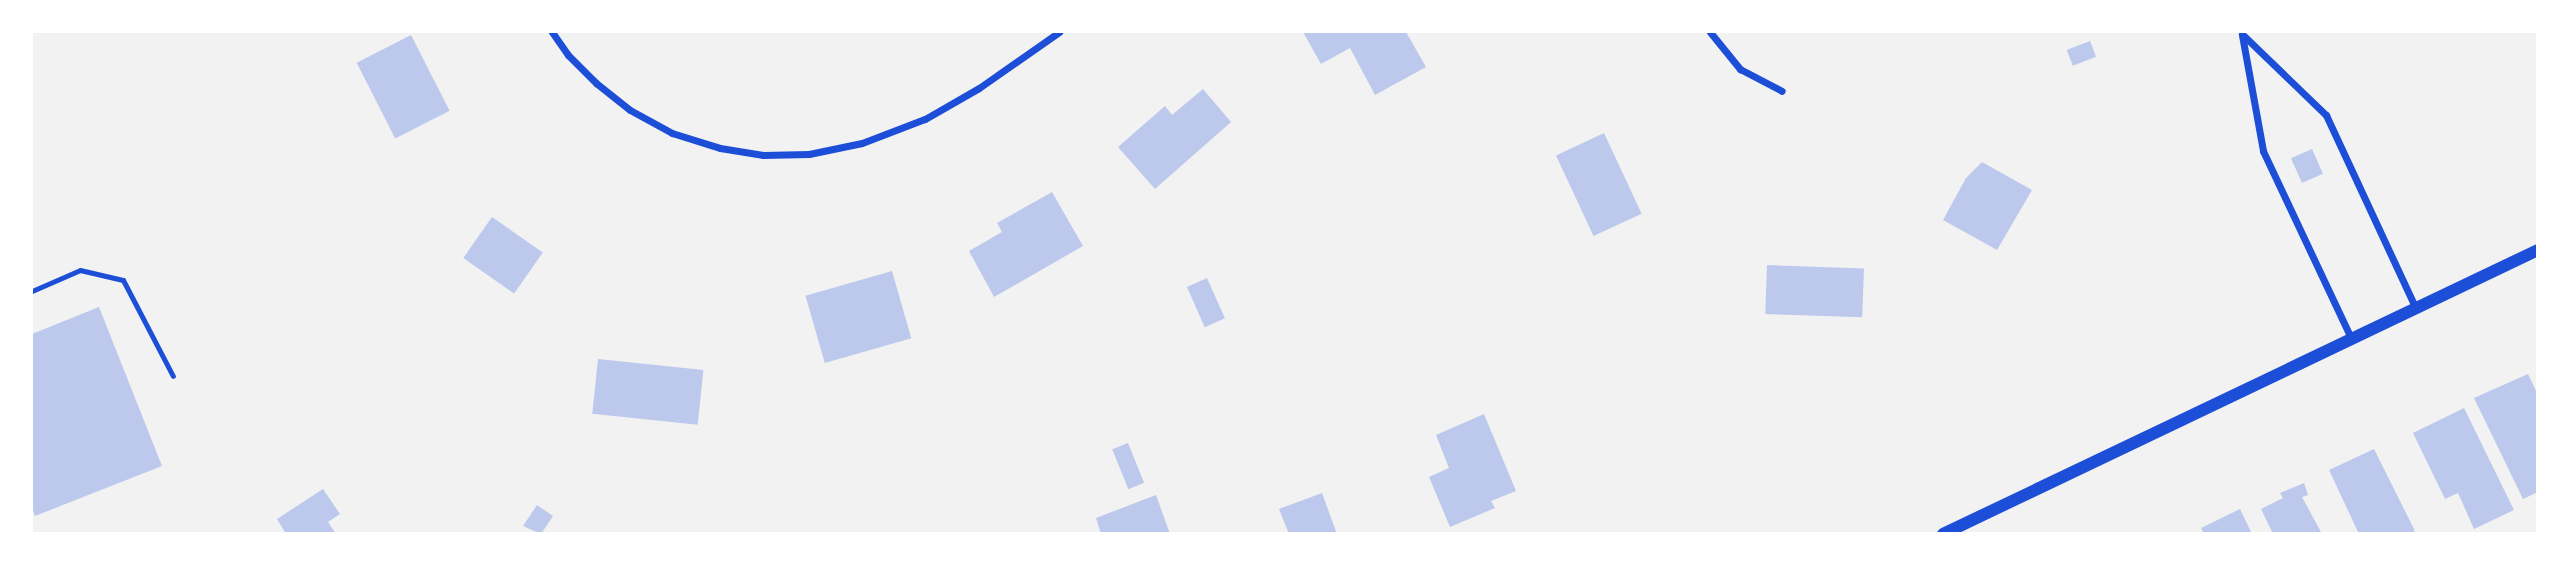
<!DOCTYPE html>
<style>
body{margin:0}
#map{position:relative;width:2569px;height:565px;overflow:hidden;background:#f2f2f2;font-family:Signika,sans-serif}
div>[style]{position:absolute}
.building>*{inset:0;background:#bdc9ec;transform-origin:0 0}
.service>*{height:5px;margin:-2.5px;padding:0 2.5px;transform-origin:2.5px;border-radius:2.5px;background:#1d4ed8}
.minor>*{height:7px;margin:-3.5px;padding:0 3.5px;transform-origin:3.5px;border-radius:3.5px;background:#1d4ed8}
.tertiary>*{height:12px;margin:-6px;padding:0 6px;transform-origin:6px;border-radius:6px;background:#1d4ed8}
span{translate:-50% -50%;white-space:nowrap;text-align:center;line-height:1.15;-webkit-text-stroke:6px #fff;paint-order:stroke}
.frame{position:absolute;inset:0;border:33px solid #fff;pointer-events:none}
</style>
<div id="map">
<div class="building">
<i style="clip-path:polygon(1303px 32px,1406px 32px,1426px 67px,1375px 95px,1350px 48px,1321px 64px)"></i>
<i style="left:411px;top:35px;width:85px;height:61px;rotate:63deg"></i>
<i style="left:2090px;top:41px;width:17px;height:25px;rotate:69deg"></i>
<i style="clip-path:polygon(1203px 89px,1231px 122px,1155px 189px,1118px 147px,1165px 106px,1172px 115px)"></i>
<i style="left:1604px;top:133px;width:89px;height:53px;rotate:65deg"></i>
<i style="left:2312px;top:149px;width:27px;height:23px;rotate:66deg"></i>
<i style="clip-path:polygon(1982px 162px,2032px 190px,1997px 250px,1943px 220px,1966px 178px)"></i>
<i style="clip-path:polygon(1052px 192px,1083px 246px,994px 297px,969px 251px,1002px 232px,997px 223px)"></i>
<i style="left:492px;top:217px;width:62px;height:50px;rotate:35deg"></i>
<i style="left:1767px;top:265px;width:97px;height:49px;rotate:2deg"></i>
<i style="left:892px;top:271px;width:70px;height:90px;rotate:74deg"></i>
<i style="left:1207px;top:278px;width:44px;height:22px;rotate:66deg"></i>
<i style="clip-path:polygon(99px 307px,162px 466px,35px 516px,32px 508px,32px 334px)"></i>
<i style="left:598px;top:359px;width:106px;height:55px;rotate:6deg"></i>
<i style="clip-path:polygon(2528px 374px,2538px 395px,2538px 492px,2523px 499px,2474px 398px)"></i>
<i style="clip-path:polygon(2464px 408px,2514px 510px,2474px 529px,2458px 493px,2445px 499px,2413px 433px)"></i>
<i style="clip-path:polygon(1484px 414px,1516px 491px,1491px 501px,1495px 508px,1450px 527px,1429px 477px,1449px 468px,1436px 435px)"></i>
<i style="left:1128px;top:443px;width:43px;height:17px;rotate:68deg"></i>
<i style="clip-path:polygon(2374px 449px,2415px 531px,2409px 534px,2359px 534px,2329px 470px)"></i>
<i style="clip-path:polygon(2304px 483px,2308px 495px,2302px 497px,2322px 534px,2273px 534px,2261px 509px,2283px 498px,2280px 493px)"></i>
<i style="clip-path:polygon(323px 489px,340px 514px,328px 522px,336px 534px,286px 534px,277px 519px)"></i>
<i style="clip-path:polygon(1322px 493px,1337px 534px,1289px 534px,1279px 509px)"></i>
<i style="clip-path:polygon(1156px 495px,1170px 534px,1101px 534px,1096px 518px)"></i>
<i style="clip-path:polygon(537px 505px,553px 516px,541px 534px,523px 526px)"></i>
<i style="clip-path:polygon(2240px 509px,2252px 534px,2204px 534px,2201px 528px)"></i>
</div>
<div class="service">
<i style="left:32px;top:291px;width:52px;rotate:-23.6deg"></i>
<i style="left:80px;top:270px;width:44px;rotate:13.1deg"></i>
<i style="left:123px;top:280px;width:108px;rotate:62.5deg"></i>
</div>
<div class="minor">
<i style="left:552px;top:32px;width:28px;rotate:55deg"></i>
<i style="left:568px;top:55px;width:40px;rotate:45deg"></i>
<i style="left:596px;top:83px;width:43px;rotate:38.5deg"></i>
<i style="left:630px;top:110px;width:48px;rotate:28.7deg"></i>
<i style="left:672px;top:133px;width:50px;rotate:17.4deg"></i>
<i style="left:720px;top:148px;width:44px;rotate:9.2deg"></i>
<i style="left:763px;top:155px;width:46px;rotate:-1.2deg"></i>
<i style="left:809px;top:154px;width:54px;rotate:-11.7deg"></i>
<i style="left:862px;top:143px;width:67px;rotate:-20.9deg"></i>
<i style="left:925px;top:119px;width:62px;rotate:-29.9deg"></i>
<i style="left:979px;top:88px;width:98px;rotate:-35deg"></i>
<i style="left:1710px;top:32px;width:48px;rotate:51deg"></i>
<i style="left:1740px;top:69px;width:47px;rotate:27.6deg"></i>
<i style="left:2242px;top:34px;width:117px;rotate:44deg"></i>
<i style="left:2326px;top:115px;width:212px;rotate:65.1deg"></i>
<i style="left:2242px;top:35px;width:118px;rotate:79.7deg"></i>
<i style="left:2263px;top:151px;width:207px;rotate:64.8deg"></i>
</div>
<div class="tertiary">
<i style="left:1943px;top:534px;width:659px;rotate:-25.52deg"></i>
</div>
<div class="frame"></div>
</div>
